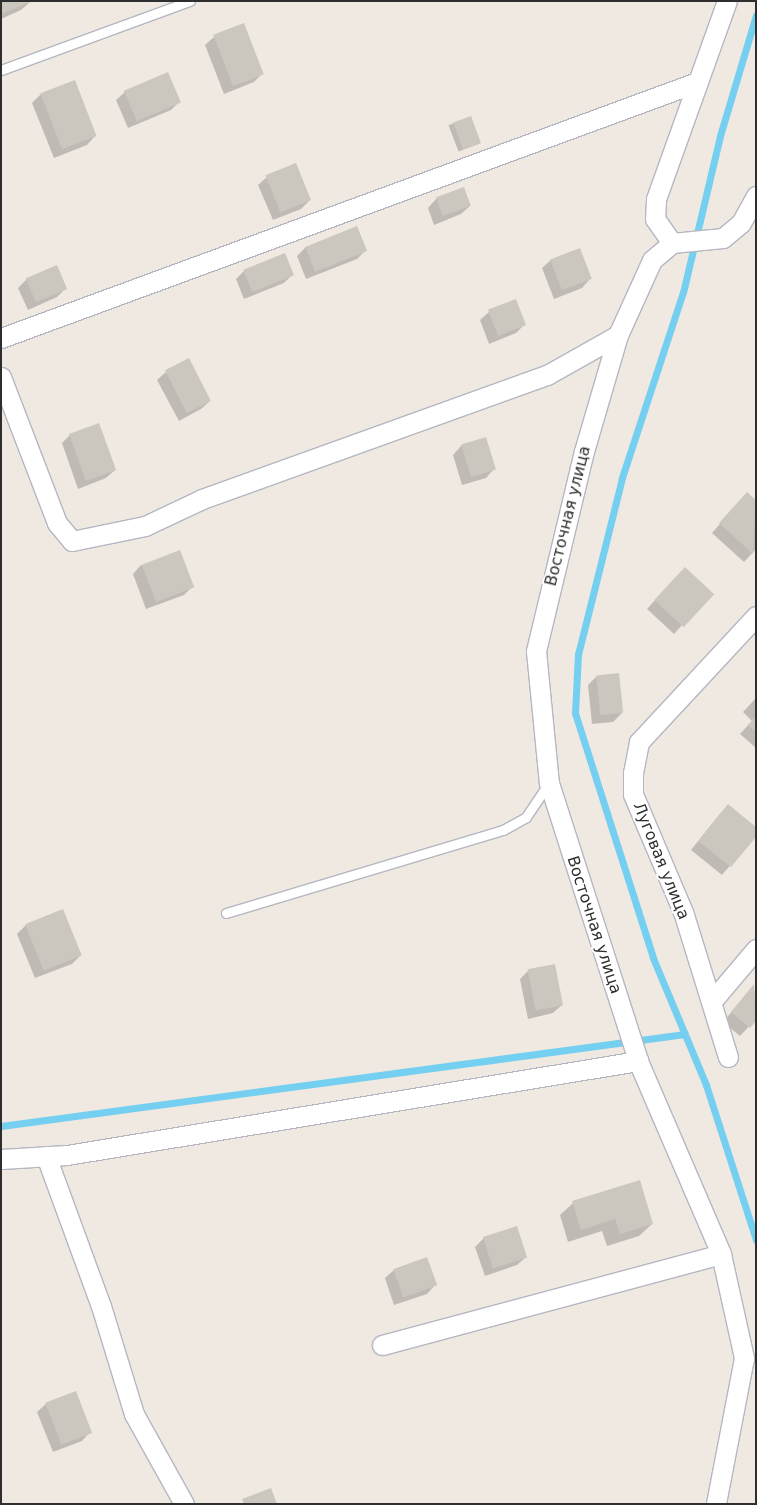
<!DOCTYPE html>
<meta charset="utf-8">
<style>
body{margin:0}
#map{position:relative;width:757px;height:1505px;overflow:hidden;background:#efe9e1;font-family:"DejaVu Sans",sans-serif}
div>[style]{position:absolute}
.shadow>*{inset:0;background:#0003;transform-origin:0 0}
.stream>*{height:7px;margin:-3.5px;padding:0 3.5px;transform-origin:3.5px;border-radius:3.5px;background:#75cff0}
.building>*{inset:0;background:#cbc7bf;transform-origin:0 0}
.roads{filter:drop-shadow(1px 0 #b4b7c1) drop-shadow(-1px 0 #b4b7c1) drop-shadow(0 1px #b4b7c1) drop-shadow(0 -1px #b4b7c1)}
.service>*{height:9px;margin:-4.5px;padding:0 4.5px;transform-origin:4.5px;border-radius:4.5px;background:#fff}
.minor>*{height:19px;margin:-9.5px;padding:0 9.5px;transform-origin:9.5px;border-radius:9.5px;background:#fff}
span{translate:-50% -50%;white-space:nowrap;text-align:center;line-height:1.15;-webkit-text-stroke:4px #fff;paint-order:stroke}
.street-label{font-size:16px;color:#2e2e2e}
.frame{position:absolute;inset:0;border:2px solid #2e2e2e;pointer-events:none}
</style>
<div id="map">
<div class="shadow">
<i style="clip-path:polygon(1px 1px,30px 2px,21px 10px,1px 19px)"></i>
<i style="clip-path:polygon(214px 37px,263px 73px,254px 82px,224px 94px,205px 45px)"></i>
<i style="clip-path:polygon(125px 92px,179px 102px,171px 110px,128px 128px,116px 100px)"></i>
<i style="clip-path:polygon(41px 94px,95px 136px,87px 145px,54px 158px,32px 103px)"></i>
<i style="left:470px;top:117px;width:28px;height:23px;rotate:69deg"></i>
<i style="clip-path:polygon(267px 177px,310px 200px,301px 209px,273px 220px,258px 185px)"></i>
<i style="clip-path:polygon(463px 189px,470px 206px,461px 214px,434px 225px,428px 208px,436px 199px)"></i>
<i style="clip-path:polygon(306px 247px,365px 251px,357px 259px,306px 279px,297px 256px)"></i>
<i style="clip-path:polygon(551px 260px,590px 279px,582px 288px,554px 299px,542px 268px)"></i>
<i style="clip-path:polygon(244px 271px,293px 274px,284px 283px,244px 299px,236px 279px)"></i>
<i style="clip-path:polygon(27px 279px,66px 288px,57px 297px,28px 310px,18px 288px)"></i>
<i style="clip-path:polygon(489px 312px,525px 324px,516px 333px,489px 344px,480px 320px)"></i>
<i style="clip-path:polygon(166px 372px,210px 401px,201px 409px,179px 421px,157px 380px)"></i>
<i style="clip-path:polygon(70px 435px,115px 470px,106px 478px,78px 489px,62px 443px)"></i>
<i style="clip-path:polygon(485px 439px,494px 469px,486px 478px,462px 485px,453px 455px,461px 446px)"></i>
<i style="clip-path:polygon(739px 502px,756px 502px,756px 549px,744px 562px,712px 533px)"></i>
<i style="clip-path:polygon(141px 565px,192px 587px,184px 595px,146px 609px,133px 574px)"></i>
<i style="clip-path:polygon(676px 577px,682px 625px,674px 634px,647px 609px)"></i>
<i style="clip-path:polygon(597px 676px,622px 713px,613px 722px,592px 724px,588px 685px)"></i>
<i style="clip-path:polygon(756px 698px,756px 748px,740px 734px,752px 721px,743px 712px)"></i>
<i style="clip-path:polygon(720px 814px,756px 835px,722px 875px,691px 850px)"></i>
<i style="clip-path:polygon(26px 925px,81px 955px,72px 964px,35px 978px,17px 934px)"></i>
<i style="clip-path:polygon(554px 965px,562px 1005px,553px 1013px,528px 1019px,520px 979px,528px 971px)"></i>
<i style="clip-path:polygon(754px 986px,756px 1019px,740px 1036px,723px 1022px)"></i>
<i style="clip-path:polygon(573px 1203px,652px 1224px,639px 1236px,607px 1246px,602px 1231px,568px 1242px,560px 1215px)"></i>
<i style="clip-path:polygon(484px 1238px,526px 1257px,517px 1265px,485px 1276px,475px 1247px)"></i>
<i style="clip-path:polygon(426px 1258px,435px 1285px,427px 1294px,394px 1305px,385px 1278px,394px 1270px)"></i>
<i style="clip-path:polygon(46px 1404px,90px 1432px,82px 1441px,53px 1452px,37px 1412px)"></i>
</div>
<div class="stream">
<i style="left:756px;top:15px;width:126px;rotate:106.6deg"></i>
<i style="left:720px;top:136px;width:160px;rotate:103.3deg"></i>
<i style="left:683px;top:292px;width:196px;rotate:108.2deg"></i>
<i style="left:622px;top:478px;width:181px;rotate:104deg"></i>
<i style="left:578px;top:654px;width:59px;rotate:92.9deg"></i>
<i style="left:575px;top:713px;width:257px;rotate:72.3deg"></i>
<i style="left:653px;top:958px;width:138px;rotate:67.3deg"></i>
<i style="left:706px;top:1085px;width:163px;rotate:72.1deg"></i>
<i style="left:1px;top:1126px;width:690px;rotate:-7.66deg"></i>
</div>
<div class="building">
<i style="clip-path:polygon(1px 1px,33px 1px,1px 14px)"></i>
<i style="left:244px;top:23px;width:55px;height:33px;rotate:69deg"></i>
<i style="left:168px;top:72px;width:33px;height:48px;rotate:67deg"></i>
<i style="left:75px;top:80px;width:60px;height:37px;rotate:69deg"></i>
<i style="left:471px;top:116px;width:29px;height:19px;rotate:70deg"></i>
<i style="left:296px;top:163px;width:40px;height:33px;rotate:68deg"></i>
<i style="left:464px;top:187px;width:20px;height:30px;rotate:70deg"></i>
<i style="left:357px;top:226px;width:27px;height:56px;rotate:68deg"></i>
<i style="left:580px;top:248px;width:33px;height:32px;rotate:69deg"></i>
<i style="left:285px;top:253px;width:24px;height:45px;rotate:68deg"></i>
<i style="left:57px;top:265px;width:26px;height:34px;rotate:67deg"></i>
<i style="left:516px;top:299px;width:28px;height:30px;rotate:69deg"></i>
<i style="left:189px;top:358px;width:48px;height:27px;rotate:63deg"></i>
<i style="left:99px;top:423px;width:50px;height:32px;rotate:70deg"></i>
<i style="left:486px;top:437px;width:34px;height:26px;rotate:73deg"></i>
<i style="clip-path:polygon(747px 492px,756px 500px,753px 554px,719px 523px)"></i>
<i style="left:180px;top:550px;width:40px;height:41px;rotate:69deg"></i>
<i style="left:685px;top:567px;width:40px;height:45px;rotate:43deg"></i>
<i style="left:619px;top:673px;width:40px;height:23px;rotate:84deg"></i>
<i style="clip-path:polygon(756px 716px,756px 732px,748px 725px)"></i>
<i style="clip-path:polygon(728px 804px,756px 827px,756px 837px,731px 867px,698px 841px)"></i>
<i style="left:63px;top:909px;width:50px;height:41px;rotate:68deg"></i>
<i style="left:555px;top:964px;width:42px;height:28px;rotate:79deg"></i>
<i style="clip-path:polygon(754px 984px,756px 1021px,750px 1028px,731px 1012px)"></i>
<i style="clip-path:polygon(640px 1180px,653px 1224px,620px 1234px,615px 1219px,581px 1230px,572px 1201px)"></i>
<i style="left:517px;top:1226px;width:33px;height:36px;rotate:72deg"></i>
<i style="left:427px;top:1257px;width:30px;height:36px;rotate:70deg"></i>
<i style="left:76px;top:1391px;width:45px;height:33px;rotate:69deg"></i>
<i style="clip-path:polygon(271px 1488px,277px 1504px,244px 1504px,242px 1499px)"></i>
</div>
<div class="roads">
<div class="service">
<i style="left:1px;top:70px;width:201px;rotate:-20.1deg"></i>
<i style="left:226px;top:913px;width:289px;rotate:-16.7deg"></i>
<i style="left:503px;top:830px;width:26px;rotate:-29deg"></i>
<i style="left:526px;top:817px;width:40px;rotate:-56deg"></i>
</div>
<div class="minor">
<i style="left:672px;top:243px;width:29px;rotate:-125deg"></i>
<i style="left:655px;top:219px;width:20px;rotate:-87deg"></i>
<i style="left:656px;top:199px;width:210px;rotate:-70.3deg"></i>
<i style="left:618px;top:335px;width:121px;rotate:106.3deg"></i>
<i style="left:584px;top:451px;width:206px;rotate:103.5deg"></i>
<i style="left:536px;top:651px;width:133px;rotate:84.4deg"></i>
<i style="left:549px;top:783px;width:292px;rotate:72.2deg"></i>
<i style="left:638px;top:1061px;width:210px;rotate:66.7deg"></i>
<i style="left:721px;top:1254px;width:107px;rotate:77.5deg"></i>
<i style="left:744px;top:1358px;width:149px;rotate:100.9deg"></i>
<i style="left:1px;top:338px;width:742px;rotate:-20.19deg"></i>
<i style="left:1px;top:377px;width:156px;rotate:69deg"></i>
<i style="left:57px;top:523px;width:23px;rotate:50deg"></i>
<i style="left:72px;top:541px;width:75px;rotate:-11.6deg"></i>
<i style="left:145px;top:526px;width:63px;rotate:-25.3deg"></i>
<i style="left:202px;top:499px;width:367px;rotate:-19.8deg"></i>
<i style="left:547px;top:375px;width:81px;rotate:-29.4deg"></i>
<i style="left:618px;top:335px;width:82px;rotate:-65.6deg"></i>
<i style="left:652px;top:260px;width:26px;rotate:-40deg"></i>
<i style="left:672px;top:243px;width:51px;rotate:-5.6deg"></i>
<i style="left:723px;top:238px;width:23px;rotate:-40deg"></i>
<i style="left:741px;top:223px;width:31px;rotate:-61deg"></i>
<i style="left:712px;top:1001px;width:68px;rotate:-49.8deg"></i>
<i style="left:728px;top:1057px;width:152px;rotate:-107.2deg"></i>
<i style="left:683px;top:912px;width:128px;rotate:-113deg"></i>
<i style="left:633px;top:794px;width:21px;rotate:-90deg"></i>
<i style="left:633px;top:773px;width:32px;rotate:-79deg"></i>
<i style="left:639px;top:742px;width:172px;rotate:-47.1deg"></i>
<i style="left:46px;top:1156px;width:160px;rotate:69.9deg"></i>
<i style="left:101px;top:1306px;width:113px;rotate:73deg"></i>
<i style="left:134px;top:1414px;width:103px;rotate:60.9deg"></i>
<i style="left:1px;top:1159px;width:66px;rotate:-3.5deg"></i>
<i style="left:67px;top:1155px;width:579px;rotate:-9.35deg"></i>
<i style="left:382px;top:1345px;width:351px;rotate:-15deg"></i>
</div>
</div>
<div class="street-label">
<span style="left:568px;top:516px;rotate:-76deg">Восточная улица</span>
<span style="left:661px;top:861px;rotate:68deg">Луговая улица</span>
<span style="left:594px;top:925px;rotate:72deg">Восточная улица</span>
</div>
<div class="frame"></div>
</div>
